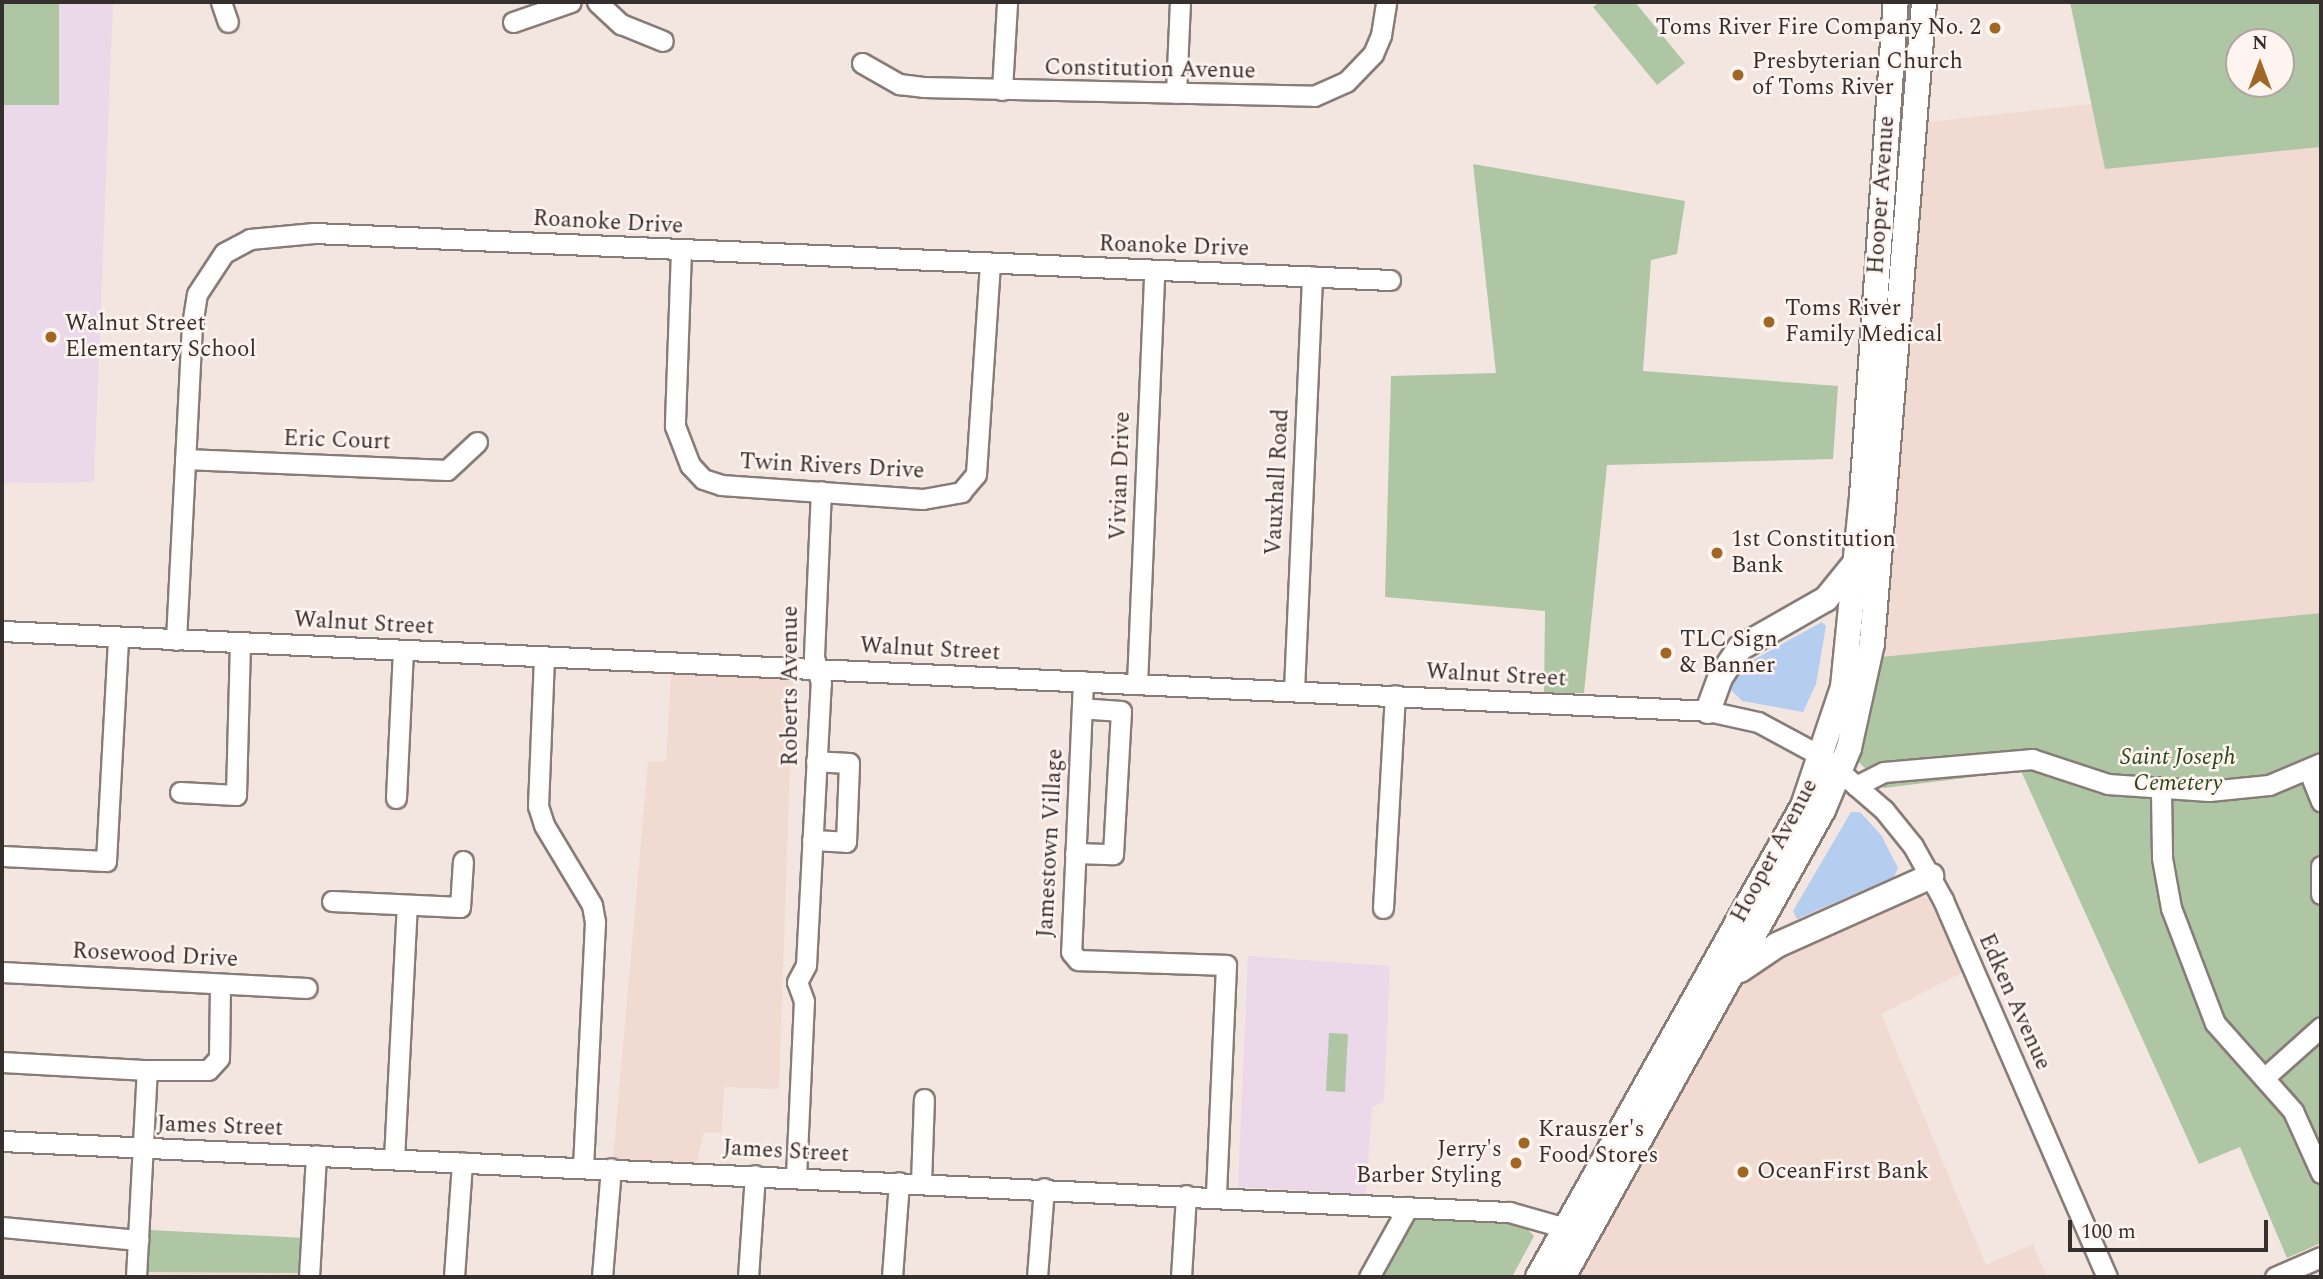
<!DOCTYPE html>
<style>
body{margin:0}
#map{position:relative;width:2323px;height:1279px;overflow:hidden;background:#f3e6e0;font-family:Spectral,serif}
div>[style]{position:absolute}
.built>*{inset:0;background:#f0dad1}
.education>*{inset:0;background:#ebd8e8}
.green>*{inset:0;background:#afc6a5;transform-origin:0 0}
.water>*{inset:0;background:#b5cdee}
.roads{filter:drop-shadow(2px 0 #887c77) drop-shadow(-2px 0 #887c77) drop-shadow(0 2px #887c77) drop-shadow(0 -2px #887c77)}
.minor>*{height:19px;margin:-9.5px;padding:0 9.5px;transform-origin:9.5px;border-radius:9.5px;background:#fff}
.major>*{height:24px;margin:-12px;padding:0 12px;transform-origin:12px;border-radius:12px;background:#fff}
.dots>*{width:19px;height:19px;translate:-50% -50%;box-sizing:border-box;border:4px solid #fff4ef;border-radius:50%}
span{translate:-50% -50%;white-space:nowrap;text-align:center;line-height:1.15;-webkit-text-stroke:5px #fff4ef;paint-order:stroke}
.poi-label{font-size:23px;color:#35302e}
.right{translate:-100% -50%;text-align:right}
.left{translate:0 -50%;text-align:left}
.street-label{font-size:23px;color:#35302e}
.park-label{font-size:23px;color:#284818;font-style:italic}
.frame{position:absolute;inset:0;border:4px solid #35302e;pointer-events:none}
.north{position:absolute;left:2225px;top:28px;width:70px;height:70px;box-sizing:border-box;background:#fff4ef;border:2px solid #aea6a2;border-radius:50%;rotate:0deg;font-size:19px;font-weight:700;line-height:28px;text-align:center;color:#35302e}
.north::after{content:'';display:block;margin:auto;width:24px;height:32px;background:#a06624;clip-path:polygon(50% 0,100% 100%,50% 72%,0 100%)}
.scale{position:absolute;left:2068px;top:1220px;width:200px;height:32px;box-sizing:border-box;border:4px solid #35302e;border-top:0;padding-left:9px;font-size:21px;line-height:24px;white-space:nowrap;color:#35302e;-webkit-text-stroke:5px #fff4ef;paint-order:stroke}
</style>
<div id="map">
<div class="built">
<i style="clip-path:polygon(2092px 104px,2105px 169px,2321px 147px,2321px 613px,1881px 657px,1928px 122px)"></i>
<i style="clip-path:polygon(671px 674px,793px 679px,779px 1089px,724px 1087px,722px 1133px,704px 1132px,697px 1162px,613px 1159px,648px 762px,666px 761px)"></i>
<i style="clip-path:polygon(1914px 893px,1929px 899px,1963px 972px,1881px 1014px,1986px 1265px,2033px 1244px,2047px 1277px,1573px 1277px,1746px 972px)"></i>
<i style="clip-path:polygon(147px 1272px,302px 1273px,302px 1277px,146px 1277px)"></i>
</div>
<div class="education">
<i style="clip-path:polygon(2px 2px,113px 2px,94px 482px,2px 483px)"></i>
<i style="clip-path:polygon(1248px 956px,1390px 966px,1384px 1102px,1372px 1107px,1366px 1194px,1238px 1187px)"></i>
</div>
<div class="green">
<i style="left:2px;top:2px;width:57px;height:103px"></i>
<i style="clip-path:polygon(1600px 2px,1635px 2px,1685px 63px,1657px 85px,1593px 7px)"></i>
<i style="clip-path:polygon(evenodd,2070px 2px,2321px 2px,2321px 147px,2105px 169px,2070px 2px,2239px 42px,2281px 42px,2281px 84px,2239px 84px,2239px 42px)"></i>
<i style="clip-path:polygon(1473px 164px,1685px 201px,1677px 254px,1651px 260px,1643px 371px,1838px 386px,1833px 459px,1607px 465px,1584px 693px,1544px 693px,1545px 611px,1385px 597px,1391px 376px,1496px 373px)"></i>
<i style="clip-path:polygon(2321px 613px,2321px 1243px,2287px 1258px,2240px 1147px,2199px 1164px,2021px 771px,1884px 788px,1857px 760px,1881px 657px)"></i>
<i style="left:1329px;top:1033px;width:19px;height:58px;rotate:3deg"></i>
<i style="clip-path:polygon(1417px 1216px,1510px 1223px,1525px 1227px,1534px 1236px,1512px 1277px,1379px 1277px)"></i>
<i style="clip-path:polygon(150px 1230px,305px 1238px,302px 1273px,147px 1272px)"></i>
</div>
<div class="water">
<i style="clip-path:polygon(1822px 622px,1826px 626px,1816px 684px,1803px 712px,1742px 701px,1729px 688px,1744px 665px)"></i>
<i style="clip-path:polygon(1851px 812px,1860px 812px,1881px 835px,1898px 868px,1894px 877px,1797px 919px,1793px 911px)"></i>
</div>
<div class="roads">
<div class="minor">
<i style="left:221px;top:2px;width:21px;rotate:71deg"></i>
<i style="left:597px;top:2px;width:33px;rotate:43deg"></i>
<i style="left:621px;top:24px;width:45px;rotate:22deg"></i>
<i style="left:513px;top:22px;width:61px;rotate:-19deg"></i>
<i style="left:862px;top:63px;width:43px;rotate:29.6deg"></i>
<i style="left:899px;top:84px;width:24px;rotate:7deg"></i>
<i style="left:923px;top:87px;width:391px;rotate:1.3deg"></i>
<i style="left:1314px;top:96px;width:35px;rotate:-24deg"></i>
<i style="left:1346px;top:82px;width:39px;rotate:-46deg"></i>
<i style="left:1373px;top:54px;width:21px;rotate:-67deg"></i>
<i style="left:1381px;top:35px;width:33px;rotate:-81deg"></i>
<i style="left:1002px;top:90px;width:88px;rotate:-86.7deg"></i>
<i style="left:1176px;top:93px;width:91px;rotate:-87.5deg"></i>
<i style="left:681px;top:250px;width:176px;rotate:92deg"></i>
<i style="left:675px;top:426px;width:42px;rotate:69deg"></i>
<i style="left:690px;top:465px;width:19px;rotate:47deg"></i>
<i style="left:703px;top:479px;width:19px;rotate:18deg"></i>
<i style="left:721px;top:485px;width:202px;rotate:4deg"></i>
<i style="left:923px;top:499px;width:39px;rotate:-10deg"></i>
<i style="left:961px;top:492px;width:23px;rotate:-50deg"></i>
<i style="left:976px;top:474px;width:210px;rotate:-86.2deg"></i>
<i style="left:185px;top:459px;width:262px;rotate:2.4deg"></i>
<i style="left:447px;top:470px;width:41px;rotate:-43deg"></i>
<i style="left:2px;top:631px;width:1708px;rotate:2.68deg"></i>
<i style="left:1708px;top:711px;width:51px;rotate:12.4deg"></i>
<i style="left:1758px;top:722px;width:74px;rotate:28.3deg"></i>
<i style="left:1823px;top:757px;width:81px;rotate:41deg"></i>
<i style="left:1884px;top:810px;width:46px;rotate:51.1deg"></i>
<i style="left:1913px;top:846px;width:62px;rotate:60.9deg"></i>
<i style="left:1943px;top:900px;width:411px;rotate:66.5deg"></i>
<i style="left:176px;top:640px;width:315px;rotate:-87.1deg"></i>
<i style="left:192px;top:325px;width:31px;rotate:-81deg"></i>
<i style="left:197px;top:294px;width:49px;rotate:-56.6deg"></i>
<i style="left:224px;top:253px;width:30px;rotate:-28deg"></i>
<i style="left:250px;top:239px;width:64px;rotate:-5.4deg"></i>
<i style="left:314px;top:233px;width:1077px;rotate:2.5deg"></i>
<i style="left:544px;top:657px;width:149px;rotate:92.3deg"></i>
<i style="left:538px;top:806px;width:20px;rotate:72deg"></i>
<i style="left:544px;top:825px;width:93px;rotate:59deg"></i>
<i style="left:592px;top:905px;width:17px;rotate:80deg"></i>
<i style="left:595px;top:922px;width:245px;rotate:92.8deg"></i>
<i style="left:1083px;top:681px;width:271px;rotate:92.5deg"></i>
<i style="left:1071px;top:952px;width:11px;rotate:49deg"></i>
<i style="left:1078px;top:960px;width:148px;rotate:1.9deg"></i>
<i style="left:1226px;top:965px;width:232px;rotate:92.5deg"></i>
<i style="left:1137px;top:684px;width:413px;rotate:-87.6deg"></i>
<i style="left:1294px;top:690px;width:414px;rotate:-87.5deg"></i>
<i style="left:2308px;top:769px;width:35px;rotate:68deg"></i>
<i style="left:1856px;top:786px;width:31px;rotate:-27deg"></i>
<i style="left:1884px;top:772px;width:149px;rotate:-5deg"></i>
<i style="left:2032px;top:759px;width:80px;rotate:18.2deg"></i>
<i style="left:2108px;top:784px;width:101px;rotate:4deg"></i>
<i style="left:2209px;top:791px;width:60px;rotate:-5.7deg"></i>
<i style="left:2269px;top:785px;width:56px;rotate:-22.9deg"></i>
<i style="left:2161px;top:791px;width:67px;rotate:89.1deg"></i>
<i style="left:2162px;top:858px;width:51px;rotate:79.8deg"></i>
<i style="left:2171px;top:908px;width:123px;rotate:69.1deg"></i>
<i style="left:2215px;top:1023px;width:118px;rotate:48.4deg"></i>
<i style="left:2293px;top:1111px;width:68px;rotate:65.7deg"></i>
<i style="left:180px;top:792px;width:56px;rotate:3.1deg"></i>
<i style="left:236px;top:795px;width:153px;rotate:-88.5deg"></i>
<i style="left:396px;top:798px;width:148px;rotate:-87.3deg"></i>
<i style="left:812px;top:840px;width:34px;rotate:3deg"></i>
<i style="left:846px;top:842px;width:79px;rotate:-87.8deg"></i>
<i style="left:849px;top:763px;width:33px;rotate:-177deg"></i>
<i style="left:1075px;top:853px;width:38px;rotate:2deg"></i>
<i style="left:1113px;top:854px;width:143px;rotate:-86.8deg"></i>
<i style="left:1121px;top:711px;width:39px;rotate:-176deg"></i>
<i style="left:2px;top:856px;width:104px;rotate:2.8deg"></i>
<i style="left:106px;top:861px;width:224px;rotate:-86.9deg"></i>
<i style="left:2321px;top:866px;width:28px;rotate:90deg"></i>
<i style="left:332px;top:901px;width:128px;rotate:2.7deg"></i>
<i style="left:460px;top:907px;width:46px;rotate:-86.3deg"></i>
<i style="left:1383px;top:908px;width:213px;rotate:-86.8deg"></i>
<i style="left:2px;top:972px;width:305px;rotate:3deg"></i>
<i style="left:2px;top:1062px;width:145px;rotate:3.2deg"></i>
<i style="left:2264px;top:1078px;width:76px;rotate:-41.8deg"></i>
<i style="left:2px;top:1141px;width:1509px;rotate:2.7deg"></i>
<i style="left:1509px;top:1212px;width:59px;rotate:15.7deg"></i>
<i style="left:394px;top:1159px;width:254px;rotate:-87.1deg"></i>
<i style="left:796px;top:1176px;width:175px;rotate:-87.4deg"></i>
<i style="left:804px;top:1001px;width:20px;rotate:-110deg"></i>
<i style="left:797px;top:982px;width:19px;rotate:-62deg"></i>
<i style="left:806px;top:965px;width:282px;rotate:-87deg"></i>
<i style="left:821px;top:683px;width:28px;rotate:-105deg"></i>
<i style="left:814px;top:656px;width:165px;rotate:-87.6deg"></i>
<i style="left:921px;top:1183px;width:84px;rotate:-88deg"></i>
<i style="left:2px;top:1227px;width:137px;rotate:5.5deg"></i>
<i style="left:136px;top:1277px;width:207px;rotate:-87deg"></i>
<i style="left:147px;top:1070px;width:61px"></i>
<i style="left:208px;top:1070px;width:16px;rotate:-47deg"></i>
<i style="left:219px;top:1058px;width:74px;rotate:-89.2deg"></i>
<i style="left:309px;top:1277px;width:122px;rotate:-86.7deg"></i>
<i style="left:454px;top:1277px;width:115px;rotate:-86deg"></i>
<i style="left:602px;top:1277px;width:109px;rotate:-85.3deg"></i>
<i style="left:748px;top:1277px;width:102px;rotate:-86.1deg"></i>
<i style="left:892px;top:1277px;width:95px;rotate:-85.8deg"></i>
<i style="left:1037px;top:1277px;width:89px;rotate:-85.5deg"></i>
<i style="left:1181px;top:1277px;width:82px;rotate:-86.5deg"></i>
<i style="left:1369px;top:1277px;width:80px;rotate:-60.9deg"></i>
<i style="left:2275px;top:1277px;width:50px;rotate:-23.5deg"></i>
</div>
<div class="major">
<i style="left:1708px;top:711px;width:37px;rotate:-70deg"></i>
<i style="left:1721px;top:676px;width:34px;rotate:-56deg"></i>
<i style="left:1740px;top:648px;width:99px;rotate:-29.7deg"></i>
<i style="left:1826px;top:599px;width:48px;rotate:-51deg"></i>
<i style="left:1740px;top:970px;width:45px;rotate:-34deg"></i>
<i style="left:1777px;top:945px;width:169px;rotate:-24.1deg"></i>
<i style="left:1538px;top:1277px;width:540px;rotate:-60.64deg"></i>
<i style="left:1803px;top:806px;width:126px;rotate:-71.4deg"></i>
<i style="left:1843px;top:687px;width:192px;rotate:-84.3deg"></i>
<i style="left:1862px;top:496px;width:495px;rotate:-86.1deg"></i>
<i style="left:1563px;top:1277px;width:534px;rotate:-60.89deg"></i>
<i style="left:1823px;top:810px;width:67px;rotate:-67.2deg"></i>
<i style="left:1849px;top:748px;width:107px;rotate:-77.6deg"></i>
<i style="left:1872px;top:643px;width:643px;rotate:-85.36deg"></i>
</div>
</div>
<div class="dots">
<i style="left:1995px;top:28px;background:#a06624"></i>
<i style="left:1738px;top:75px;background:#a06624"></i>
<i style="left:1769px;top:322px;background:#a06624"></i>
<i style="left:51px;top:337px;background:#a06624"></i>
<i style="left:1717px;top:553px;background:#a06624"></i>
<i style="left:1666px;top:653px;background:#a06624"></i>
<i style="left:1524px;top:1143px;background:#a06624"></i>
<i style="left:1516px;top:1163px;background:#a06624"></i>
<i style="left:1743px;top:1172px;background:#a06624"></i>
</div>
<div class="poi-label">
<span class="right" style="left:1981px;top:28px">Toms River Fire Company No. 2</span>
<span class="left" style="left:1752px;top:75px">Presbyterian Church<br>of Toms River</span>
<span class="left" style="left:1785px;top:322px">Toms River<br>Family Medical</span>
<span class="left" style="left:65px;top:337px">Walnut Street<br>Elementary School</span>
<span class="left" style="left:1731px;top:553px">1st Constitution<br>Bank</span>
<span class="left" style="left:1680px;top:653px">TLC Sign<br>&amp; Banner</span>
<span class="left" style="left:1538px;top:1143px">Krauszer's<br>Food Stores</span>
<span class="right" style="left:1502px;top:1163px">Jerry's<br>Barber Styling</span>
<span class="left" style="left:1757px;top:1172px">OceanFirst Bank</span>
</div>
<div class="street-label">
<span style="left:1150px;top:70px;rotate:1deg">Constitution Avenue</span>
<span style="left:1882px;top:195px;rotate:-86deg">Hooper Avenue</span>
<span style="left:608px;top:223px;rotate:3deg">Roanoke Drive</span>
<span style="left:1174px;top:247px;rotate:2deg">Roanoke Drive</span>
<span style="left:337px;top:441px;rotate:2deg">Eric Court</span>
<span style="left:832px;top:467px;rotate:3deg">Twin Rivers Drive</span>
<span style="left:1121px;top:476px;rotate:-88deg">Vivian Drive</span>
<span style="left:1278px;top:482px;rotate:-87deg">Vauxhall Road</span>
<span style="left:364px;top:624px;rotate:3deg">Walnut Street</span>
<span style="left:930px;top:650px;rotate:3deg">Walnut Street</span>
<span style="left:1496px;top:676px;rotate:3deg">Walnut Street</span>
<span style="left:791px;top:686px;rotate:-90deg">Roberts Avenue</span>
<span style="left:1051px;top:843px;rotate:-87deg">Jamestown Village</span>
<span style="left:1775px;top:851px;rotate:-62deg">Hooper Avenue</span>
<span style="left:155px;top:956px;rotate:3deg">Rosewood Drive</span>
<span style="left:2014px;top:1002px;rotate:66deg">Edken Avenue</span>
<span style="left:220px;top:1127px;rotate:2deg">James Street</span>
<span style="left:786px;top:1152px;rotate:3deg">James Street</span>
</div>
<div class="park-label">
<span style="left:2178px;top:771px">Saint Joseph<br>Cemetery</span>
</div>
<div class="frame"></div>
<div class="north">N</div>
<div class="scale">100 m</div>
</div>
